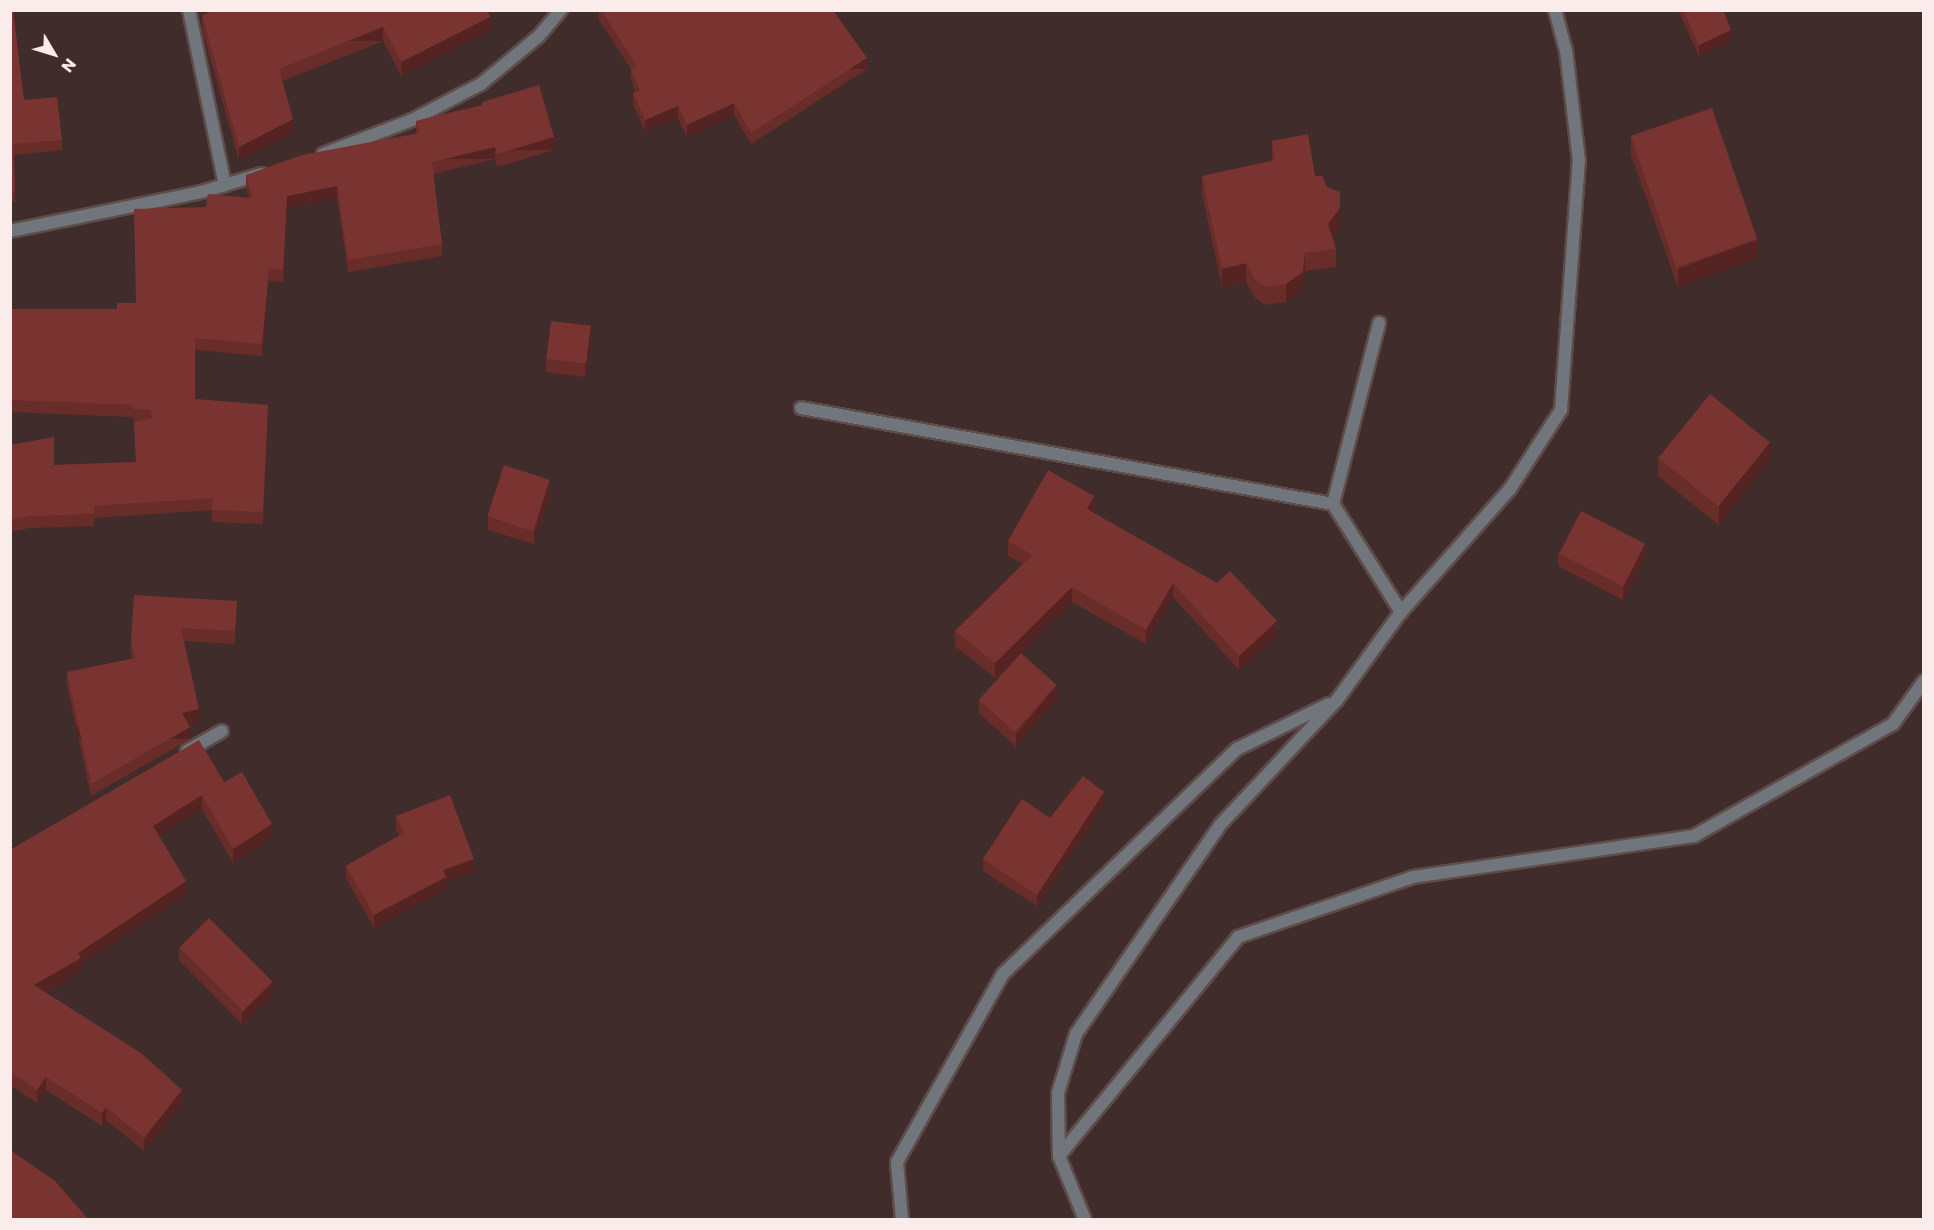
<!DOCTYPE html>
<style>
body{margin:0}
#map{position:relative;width:1934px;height:1230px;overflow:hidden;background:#402d2b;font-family:Poppins,sans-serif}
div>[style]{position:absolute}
.roads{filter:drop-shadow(2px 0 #5e4c4a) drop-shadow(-2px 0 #5e4c4a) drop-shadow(0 2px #5e4c4a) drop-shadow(0 -2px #5e4c4a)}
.minor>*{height:12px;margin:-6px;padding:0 6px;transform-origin:6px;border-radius:6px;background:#71767d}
.wall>*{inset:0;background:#682c29}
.shaded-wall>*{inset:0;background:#552422;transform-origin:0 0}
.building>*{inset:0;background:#793330;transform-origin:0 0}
span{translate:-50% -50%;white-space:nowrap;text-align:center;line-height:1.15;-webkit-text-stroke:6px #402d2b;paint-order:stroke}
.frame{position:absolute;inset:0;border:12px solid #f9ecea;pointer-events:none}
.north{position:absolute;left:24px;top:24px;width:60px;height:60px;-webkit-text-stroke:4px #402d2b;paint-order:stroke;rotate:128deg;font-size:16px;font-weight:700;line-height:24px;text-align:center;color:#f9ecea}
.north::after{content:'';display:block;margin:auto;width:21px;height:27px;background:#f9ecea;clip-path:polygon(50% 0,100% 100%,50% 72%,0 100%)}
</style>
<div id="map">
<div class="roads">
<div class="minor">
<i style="left:189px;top:10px;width:179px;rotate:78.4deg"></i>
<i style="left:323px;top:154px;width:95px;rotate:-20.9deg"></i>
<i style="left:412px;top:120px;width:78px;rotate:-27.6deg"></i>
<i style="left:481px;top:84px;width:75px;rotate:-39.6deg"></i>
<i style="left:539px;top:36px;width:34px;rotate:-50deg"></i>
<i style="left:10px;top:231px;width:195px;rotate:-11.5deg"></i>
<i style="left:201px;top:192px;width:63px;rotate:-16.7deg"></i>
<i style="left:801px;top:408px;width:541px;rotate:10.23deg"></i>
<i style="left:1333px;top:504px;width:128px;rotate:57.8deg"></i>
<i style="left:1333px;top:504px;width:187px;rotate:-75.7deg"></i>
<i style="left:187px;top:751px;width:40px;rotate:-29.7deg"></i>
<i style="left:1059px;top:1156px;width:283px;rotate:-50.7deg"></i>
<i style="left:1238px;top:937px;width:185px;rotate:-18.9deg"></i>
<i style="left:1413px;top:877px;width:284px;rotate:-8.3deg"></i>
<i style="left:1694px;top:836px;width:228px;rotate:-29.4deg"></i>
<i style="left:1893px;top:724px;width:53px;rotate:-54.2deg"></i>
<i style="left:902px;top:1220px;width:58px;rotate:-94.9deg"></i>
<i style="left:897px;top:1162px;width:216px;rotate:-60.6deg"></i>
<i style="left:1003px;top:974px;width:325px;rotate:-43.9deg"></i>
<i style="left:1237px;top:749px;width:102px;rotate:-26.1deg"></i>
<i style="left:1085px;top:1220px;width:69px;rotate:-112.1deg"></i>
<i style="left:1059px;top:1156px;width:63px;rotate:-90.9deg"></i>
<i style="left:1058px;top:1093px;width:62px;rotate:-73deg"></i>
<i style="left:1076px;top:1034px;width:254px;rotate:-55.4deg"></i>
<i style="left:1220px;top:825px;width:171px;rotate:-46.9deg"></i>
<i style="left:1337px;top:700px;width:109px;rotate:-54deg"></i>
<i style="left:1401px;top:612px;width:164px;rotate:-48.5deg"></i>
<i style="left:1510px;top:489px;width:94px;rotate:-57.2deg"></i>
<i style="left:1561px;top:410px;width:250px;rotate:-85.9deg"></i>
<i style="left:1579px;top:161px;width:111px;rotate:-96.7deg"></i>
<i style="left:1566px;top:51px;width:42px;rotate:-105deg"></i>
</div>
</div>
<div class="wall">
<i style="clip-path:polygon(10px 10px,24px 100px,62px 140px,62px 150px,14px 155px,15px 202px,10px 202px)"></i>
<i style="clip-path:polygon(205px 10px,497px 10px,489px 16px,490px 30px,401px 76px,383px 41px,282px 81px,293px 132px,239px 160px,202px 29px,202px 15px,206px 14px)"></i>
<i style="clip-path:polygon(599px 10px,833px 10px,867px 69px,751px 144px,734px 115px,687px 137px,678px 118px,645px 131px,633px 104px,633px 93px,636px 92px,631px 80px,631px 69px,599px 20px)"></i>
<i style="clip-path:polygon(1678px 10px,1723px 10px,1731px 41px,1699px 56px)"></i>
<i style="clip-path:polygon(482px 102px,554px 150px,497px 167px,495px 159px,433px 174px,442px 244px,442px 256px,348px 272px,337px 198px,287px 208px,283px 282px,269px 281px,262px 356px,195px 350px,195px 399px,268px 417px,263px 524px,212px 522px,212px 510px,94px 518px,94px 526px,30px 528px,10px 532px,10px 445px,54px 465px,136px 462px,134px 422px,136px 421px,133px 421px,133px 417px,10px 412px,10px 309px,117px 309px,136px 303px,206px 207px,249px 198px,246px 187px,246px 175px,416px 134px,416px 121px,482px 105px)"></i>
<i style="clip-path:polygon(1631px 136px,1758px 258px,1678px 287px,1631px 155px)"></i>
<i style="clip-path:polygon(1272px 141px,1315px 176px,1340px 226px,1332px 237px,1336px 249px,1336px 267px,1305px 271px,1303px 290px,1286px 302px,1265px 305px,1255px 298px,1246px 282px,1222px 287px,1202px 194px,1202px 176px,1272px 161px)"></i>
<i style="clip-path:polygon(591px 339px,585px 377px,546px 372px,546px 359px)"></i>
<i style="clip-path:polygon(1658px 457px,1770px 460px,1719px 525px,1658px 476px)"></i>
<i style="clip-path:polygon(550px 493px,534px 544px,488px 530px,488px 517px)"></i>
<i style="clip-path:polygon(1094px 511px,1093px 513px,1277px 636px,1239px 670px,1173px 597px,1146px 644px,1072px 602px,995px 678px,955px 646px,955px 631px,1023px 564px,1008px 556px,1008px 541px)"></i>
<i style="clip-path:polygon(1558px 553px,1645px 557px,1623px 600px,1558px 566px)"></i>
<i style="clip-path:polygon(237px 613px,235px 644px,184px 641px,199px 722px,189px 724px,190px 739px,91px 796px,67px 685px,67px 672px,133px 659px,131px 653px,131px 640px)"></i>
<i style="clip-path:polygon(1057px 698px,1016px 747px,979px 713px,979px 700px)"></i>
<i style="clip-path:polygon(224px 782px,272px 837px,233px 863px,202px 809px,159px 836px,186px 894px,81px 964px,81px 971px,45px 992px,182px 1103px,144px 1151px,106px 1120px,102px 1126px,46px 1090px,37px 1103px,10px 1085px,10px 850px)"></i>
<i style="clip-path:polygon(1104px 804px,1037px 906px,983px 871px,983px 859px,1050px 818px)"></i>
<i style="clip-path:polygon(396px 816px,474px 872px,446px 881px,446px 889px,374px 928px,346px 878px,346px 866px,399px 835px,396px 829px)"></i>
<i style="clip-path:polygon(179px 948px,273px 994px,242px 1024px,179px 960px)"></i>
</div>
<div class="shaded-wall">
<i style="clip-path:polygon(484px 10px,497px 10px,484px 19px)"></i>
<i style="clip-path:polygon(490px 17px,490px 30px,401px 76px,401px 62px)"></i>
<i style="left:383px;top:27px;width:14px;height:112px;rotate:90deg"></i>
<i style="clip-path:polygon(1731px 30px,1731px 41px,1699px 56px,1699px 45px)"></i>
<i style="left:867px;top:58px;width:11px;height:138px;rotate:90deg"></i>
<i style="clip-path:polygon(734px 103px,734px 115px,687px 137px,687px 125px)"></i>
<i style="clip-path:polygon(678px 106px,678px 118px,645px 131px,645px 120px)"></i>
<i style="clip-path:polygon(293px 119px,293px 132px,239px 160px,239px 147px)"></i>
<i style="left:554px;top:137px;width:13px;height:59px;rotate:90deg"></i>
<i style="left:495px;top:147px;width:12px;height:65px;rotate:90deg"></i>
<i style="clip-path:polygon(337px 186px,337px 198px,287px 208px,283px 282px,287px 196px)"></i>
<i style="clip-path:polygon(1340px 208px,1340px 226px,1328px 242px,1328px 224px)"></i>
<i style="clip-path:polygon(1758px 239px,1758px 258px,1678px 287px,1678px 269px)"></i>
<i style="clip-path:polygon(1305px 253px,1305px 271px,1303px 290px,1286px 302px,1286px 284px)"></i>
<i style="clip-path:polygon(1246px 263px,1246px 282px,1222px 287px,1222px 269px)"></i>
<i style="clip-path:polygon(269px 269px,269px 281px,262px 356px,262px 344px)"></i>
<i style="clip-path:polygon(591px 326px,591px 339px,585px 377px,585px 365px)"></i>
<i style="clip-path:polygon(268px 405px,268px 417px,263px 524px,263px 512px)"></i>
<i style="clip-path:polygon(1770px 442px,1770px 460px,1719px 525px,1719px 506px)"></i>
<i style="clip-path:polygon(550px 480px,550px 493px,534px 544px,534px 531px)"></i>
<i style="clip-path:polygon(1094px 496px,1094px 511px,1087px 523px,1087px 509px)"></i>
<i style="clip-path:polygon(1645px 544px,1645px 557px,1623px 600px,1623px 587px)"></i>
<i style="clip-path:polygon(1173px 583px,1173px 597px,1146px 644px,1146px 630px)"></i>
<i style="clip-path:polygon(1072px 587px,1072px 602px,995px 678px,995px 663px)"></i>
<i style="clip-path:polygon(237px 601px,237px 613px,235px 644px,235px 631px)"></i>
<i style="clip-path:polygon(1277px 621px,1277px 636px,1239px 670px,1239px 656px)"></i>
<i style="clip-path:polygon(1057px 685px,1057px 698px,1016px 747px,1016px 734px)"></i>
<i style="clip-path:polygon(199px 709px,199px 722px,182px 726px,182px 713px)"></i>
<i style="left:190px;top:727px;width:12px;height:114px;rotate:90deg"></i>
<i style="clip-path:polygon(1104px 792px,1104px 804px,1037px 906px,1037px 895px)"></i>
<i style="clip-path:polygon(202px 795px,202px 809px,153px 840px,153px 826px)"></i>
<i style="clip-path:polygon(272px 824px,272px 837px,233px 863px,233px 849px)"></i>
<i style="clip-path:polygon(474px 859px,474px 872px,446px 881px,446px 889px,374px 928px,374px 915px,443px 870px)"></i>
<i style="clip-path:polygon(186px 881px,186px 894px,81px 964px,81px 971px,34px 998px,34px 985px,78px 953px)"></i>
<i style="clip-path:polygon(273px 981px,273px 994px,242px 1024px,242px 1011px)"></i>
<i style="clip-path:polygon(46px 1077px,46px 1090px,37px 1103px,37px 1090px)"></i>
<i style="clip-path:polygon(182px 1090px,182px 1103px,144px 1151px,144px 1138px)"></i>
<i style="clip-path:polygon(106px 1107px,106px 1120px,102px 1126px,102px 1113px)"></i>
</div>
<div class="building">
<i style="clip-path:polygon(10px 10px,13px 10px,24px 100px,57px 97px,62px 140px,13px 144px,15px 191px,10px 191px)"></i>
<i style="clip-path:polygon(209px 10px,487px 10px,490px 17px,401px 62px,383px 27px,279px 69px,293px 119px,239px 147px,202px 15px,209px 13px)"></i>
<i style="clip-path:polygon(601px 10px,833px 10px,867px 58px,751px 133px,734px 103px,687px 125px,678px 106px,645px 120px,633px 93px,640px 90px,631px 69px,637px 66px)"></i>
<i style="clip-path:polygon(1683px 10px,1723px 10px,1731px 30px,1699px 45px)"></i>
<i style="clip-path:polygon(539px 85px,554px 137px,497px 154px,495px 147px,432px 162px,442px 244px,348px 260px,337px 186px,287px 196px,283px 270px,269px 269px,262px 344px,195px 338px,195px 399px,268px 405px,263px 512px,212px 510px,213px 498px,94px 506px,94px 514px,30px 516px,10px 520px,10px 445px,54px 437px,54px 465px,136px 462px,134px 422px,152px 418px,151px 410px,133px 409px,133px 405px,10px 400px,10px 309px,117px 309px,117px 303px,136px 303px,134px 209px,206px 207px,208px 194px,252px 198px,246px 175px,302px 155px,419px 133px,416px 121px,483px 105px,482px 102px)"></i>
<i style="left:1712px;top:108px;width:139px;height:86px;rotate:71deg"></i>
<i style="clip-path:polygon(1308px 134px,1315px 176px,1322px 176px,1327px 187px,1340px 192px,1340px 208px,1328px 224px,1336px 249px,1305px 253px,1303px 272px,1286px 284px,1265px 287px,1255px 280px,1246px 263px,1222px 269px,1202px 176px,1275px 160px,1272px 141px)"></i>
<i style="left:551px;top:321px;width:40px;height:38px;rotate:7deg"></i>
<i style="left:1710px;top:394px;width:77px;height:82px;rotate:39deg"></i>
<i style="left:504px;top:465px;width:48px;height:54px;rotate:18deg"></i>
<i style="clip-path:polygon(1048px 470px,1094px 496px,1087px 509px,1217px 583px,1230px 571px,1277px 621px,1239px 656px,1173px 583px,1146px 630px,1072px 587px,995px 663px,955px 631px,1032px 555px,1008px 541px)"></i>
<i style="left:1581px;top:511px;width:72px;height:48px;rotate:27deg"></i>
<i style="clip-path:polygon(134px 595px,237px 601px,235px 631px,181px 628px,199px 709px,182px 713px,190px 727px,91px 784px,67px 672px,135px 658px,131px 640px)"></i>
<i style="left:1021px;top:653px;width:48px;height:63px;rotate:42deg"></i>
<i style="clip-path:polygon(199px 740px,224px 782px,220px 785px,242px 772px,272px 824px,233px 849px,202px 795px,153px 826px,186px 881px,78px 953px,81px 958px,34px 985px,141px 1053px,182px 1090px,144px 1138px,106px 1107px,102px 1113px,46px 1077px,37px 1090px,10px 1072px,10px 1020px,12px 1016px,10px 1015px,10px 850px)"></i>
<i style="clip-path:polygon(1083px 776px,1104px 792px,1037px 895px,983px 859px,1022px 799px,1050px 818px)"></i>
<i style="clip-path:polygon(450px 795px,474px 859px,443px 870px,446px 877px,374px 915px,346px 866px,404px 833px,396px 816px)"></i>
<i style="left:209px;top:918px;width:90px;height:42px;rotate:45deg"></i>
<i style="clip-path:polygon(10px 1150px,54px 1180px,89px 1220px,10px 1220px)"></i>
</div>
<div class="frame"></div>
<div class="north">N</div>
</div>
